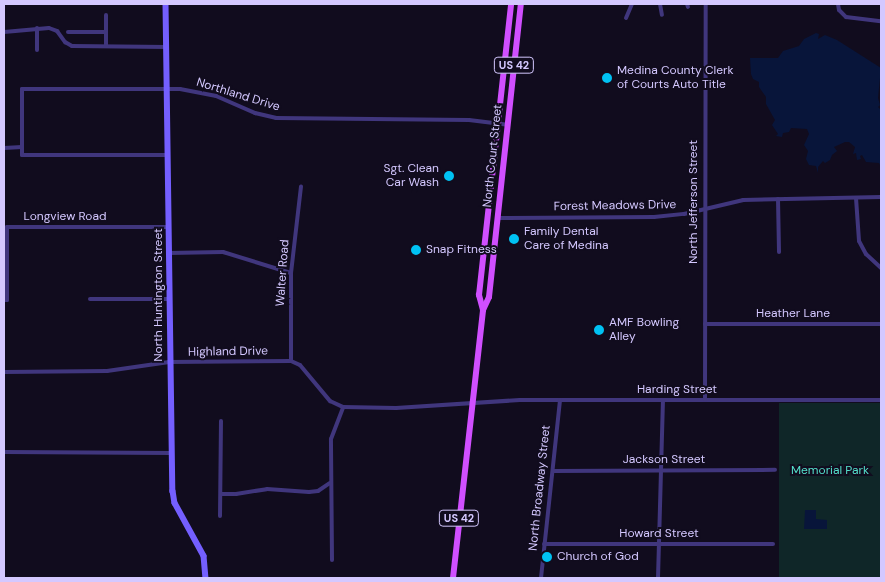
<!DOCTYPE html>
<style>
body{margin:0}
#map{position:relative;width:885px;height:582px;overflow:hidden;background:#110c1e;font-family:"DM Sans",sans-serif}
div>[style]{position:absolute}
.green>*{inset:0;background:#0f2628;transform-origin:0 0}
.water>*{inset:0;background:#08153a}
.street>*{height:4px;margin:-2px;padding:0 2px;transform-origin:2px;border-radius:2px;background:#40367d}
.secondary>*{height:5.5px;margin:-2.75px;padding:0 2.75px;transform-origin:2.75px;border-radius:2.75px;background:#745fff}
.primary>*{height:6px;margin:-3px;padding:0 3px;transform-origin:3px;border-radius:3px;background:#d04fff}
.dots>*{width:14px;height:14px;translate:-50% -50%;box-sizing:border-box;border:2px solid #110c1e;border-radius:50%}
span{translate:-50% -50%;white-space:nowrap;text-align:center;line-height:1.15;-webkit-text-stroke:4px #110c1e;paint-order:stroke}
.shield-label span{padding:1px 4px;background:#110c1e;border:1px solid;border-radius:4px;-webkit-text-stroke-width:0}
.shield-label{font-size:11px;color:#d4c8ff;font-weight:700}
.poi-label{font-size:12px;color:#d4c8ff}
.left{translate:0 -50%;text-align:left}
.right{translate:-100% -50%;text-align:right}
.street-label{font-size:12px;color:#d4c8ff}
.park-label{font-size:12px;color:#54dfcb}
.frame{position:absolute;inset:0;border:5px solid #d4c8ff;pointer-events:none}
</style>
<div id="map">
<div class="green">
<i style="left:779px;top:403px;width:102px;height:175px"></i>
</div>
<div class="water">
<i style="clip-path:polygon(816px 33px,819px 34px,818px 39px,825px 35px,837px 40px,881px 68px,878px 98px,880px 105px,878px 107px,881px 110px,881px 167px,879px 163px,866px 162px,862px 155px,860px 156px,861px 159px,857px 160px,856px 153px,853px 154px,855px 147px,849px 142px,845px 142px,834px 147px,837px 151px,832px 155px,830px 160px,825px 163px,823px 161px,818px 167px,818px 173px,816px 166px,809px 165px,806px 159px,808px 151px,804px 145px,809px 134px,807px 129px,791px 128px,789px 132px,783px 133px,782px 137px,776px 136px,778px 134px,772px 125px,775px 120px,766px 104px,766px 97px,759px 87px,759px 82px,753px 79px,751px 74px,750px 58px,778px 58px,783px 51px,799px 46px,804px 39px)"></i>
<i style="clip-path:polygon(805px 510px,816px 510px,816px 519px,827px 520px,827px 529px,804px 529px)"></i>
</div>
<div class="street">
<i style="left:660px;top:4px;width:11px;rotate:80deg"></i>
<i style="left:687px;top:4px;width:3px;rotate:72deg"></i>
<i style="left:838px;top:4px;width:6px;rotate:81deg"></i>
<i style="left:839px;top:10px;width:10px;rotate:45deg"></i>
<i style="left:846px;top:17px;width:35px;rotate:7deg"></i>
<i style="left:106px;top:15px;width:31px;rotate:90deg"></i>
<i style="left:626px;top:18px;width:15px;rotate:-67deg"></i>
<i style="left:37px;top:28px;width:22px;rotate:90deg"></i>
<i style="left:4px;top:32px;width:45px;rotate:-5.1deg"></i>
<i style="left:49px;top:28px;width:9px;rotate:21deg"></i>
<i style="left:57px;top:31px;width:14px;rotate:54deg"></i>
<i style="left:65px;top:42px;width:8px;rotate:30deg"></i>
<i style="left:72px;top:46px;width:95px;rotate:0.6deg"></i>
<i style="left:68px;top:32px;width:38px"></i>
<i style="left:4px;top:148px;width:18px;rotate:-3deg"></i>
<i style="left:168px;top:155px;width:146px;rotate:180deg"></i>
<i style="left:22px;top:155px;width:66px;rotate:-90deg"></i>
<i style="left:22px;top:89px;width:158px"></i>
<i style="left:180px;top:89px;width:37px;rotate:11deg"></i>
<i style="left:216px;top:96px;width:43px;rotate:23.6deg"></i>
<i style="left:255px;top:113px;width:22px;rotate:13deg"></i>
<i style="left:276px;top:118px;width:193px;rotate:0.6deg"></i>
<i style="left:469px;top:120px;width:39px;rotate:7deg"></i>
<i style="left:856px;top:198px;width:43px;rotate:86deg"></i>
<i style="left:859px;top:241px;width:15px;rotate:62deg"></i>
<i style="left:866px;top:254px;width:21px;rotate:43deg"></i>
<i style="left:778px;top:199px;width:53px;rotate:88.9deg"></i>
<i style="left:497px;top:218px;width:157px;rotate:-0.4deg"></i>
<i style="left:654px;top:217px;width:30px;rotate:-6deg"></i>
<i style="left:684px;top:214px;width:61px;rotate:-13.3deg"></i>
<i style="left:743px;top:200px;width:138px;rotate:-1.2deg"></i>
<i style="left:169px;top:253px;width:54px;rotate:-1.1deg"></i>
<i style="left:223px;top:252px;width:71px;rotate:17.2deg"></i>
<i style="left:90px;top:299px;width:79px"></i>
<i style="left:4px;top:300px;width:3px"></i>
<i style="left:7px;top:300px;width:73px;rotate:-90deg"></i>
<i style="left:7px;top:227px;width:161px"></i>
<i style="left:705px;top:324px;width:176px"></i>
<i style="left:291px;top:361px;width:88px;rotate:-90deg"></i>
<i style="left:291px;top:273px;width:87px;rotate:-83.4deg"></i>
<i style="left:4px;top:372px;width:103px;rotate:-0.6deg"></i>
<i style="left:107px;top:371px;width:63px;rotate:-8.3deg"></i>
<i style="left:169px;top:362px;width:122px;rotate:-0.5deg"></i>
<i style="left:291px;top:361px;width:10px;rotate:24deg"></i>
<i style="left:300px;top:365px;width:47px;rotate:50.2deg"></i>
<i style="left:330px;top:401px;width:14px;rotate:25deg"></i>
<i style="left:343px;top:407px;width:53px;rotate:1.1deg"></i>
<i style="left:396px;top:408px;width:124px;rotate:-3.7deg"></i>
<i style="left:520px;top:400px;width:361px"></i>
<i style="left:705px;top:400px;width:396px;rotate:-89.9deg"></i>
<i style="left:4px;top:452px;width:168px;rotate:0.3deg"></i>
<i style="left:553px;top:471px;width:222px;rotate:-0.3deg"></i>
<i style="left:221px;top:494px;width:15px"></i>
<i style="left:236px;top:494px;width:31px;rotate:-9deg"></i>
<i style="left:267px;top:489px;width:42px;rotate:4.1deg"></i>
<i style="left:309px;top:492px;width:9px;rotate:-6deg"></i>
<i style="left:318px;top:491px;width:14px;rotate:-34deg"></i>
<i style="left:220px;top:516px;width:95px;rotate:-89.4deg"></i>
<i style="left:544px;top:544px;width:229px"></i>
<i style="left:332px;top:560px;width:121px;rotate:-90.5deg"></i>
<i style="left:331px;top:439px;width:34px;rotate:-69deg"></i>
<i style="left:541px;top:578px;width:179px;rotate:-83.9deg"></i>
<i style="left:658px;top:578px;width:178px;rotate:-88.4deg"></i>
</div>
<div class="secondary">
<i style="left:166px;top:4px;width:487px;rotate:89.2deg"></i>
<i style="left:173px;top:491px;width:12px;rotate:81deg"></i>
<i style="left:175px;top:503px;width:60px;rotate:61.3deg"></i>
<i style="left:204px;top:556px;width:22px;rotate:85deg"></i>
</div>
<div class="primary">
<i style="left:483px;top:310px;width:16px;rotate:-105deg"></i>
<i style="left:479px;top:295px;width:293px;rotate:-83.7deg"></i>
<i style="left:453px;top:578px;width:270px;rotate:-83.6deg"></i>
<i style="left:483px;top:310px;width:14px;rotate:-65deg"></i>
<i style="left:489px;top:297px;width:295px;rotate:-83.8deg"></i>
</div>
<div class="dots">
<i style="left:607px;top:78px;background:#00c2f3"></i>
<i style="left:449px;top:176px;background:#00c2f3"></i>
<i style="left:514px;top:239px;background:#00c2f3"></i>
<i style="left:416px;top:250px;background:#00c2f3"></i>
<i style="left:599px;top:330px;background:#00c2f3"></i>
<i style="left:547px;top:557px;background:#00c2f3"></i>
</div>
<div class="shield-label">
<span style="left:514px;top:65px">US 42</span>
<span style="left:459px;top:518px">US 42</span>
</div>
<div class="poi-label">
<span class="left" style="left:617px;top:78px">Medina County Clerk<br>of Courts Auto Title</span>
<span class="right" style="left:439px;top:176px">Sgt. Clean<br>Car Wash</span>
<span class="left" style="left:524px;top:239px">Family Dental<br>Care of Medina</span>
<span class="left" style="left:426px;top:250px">Snap Fitness</span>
<span class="left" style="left:609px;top:330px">AMF Bowling<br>Alley</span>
<span class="left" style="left:557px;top:557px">Church of God</span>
</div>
<div class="street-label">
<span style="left:238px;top:95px;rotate:17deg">Northland Drive</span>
<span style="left:493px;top:156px;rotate:-84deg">North Court Street</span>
<span style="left:694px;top:202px;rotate:-90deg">North Jefferson Street</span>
<span style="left:615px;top:206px;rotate:-1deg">Forest Meadows Drive</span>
<span style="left:65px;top:217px">Longview Road</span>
<span style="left:283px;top:273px;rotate:-86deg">Walter Road</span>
<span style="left:159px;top:295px;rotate:-90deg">North Huntington Street</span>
<span style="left:793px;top:314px">Heather Lane</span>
<span style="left:228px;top:352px;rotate:-1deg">Highland Drive</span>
<span style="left:677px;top:390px">Harding Street</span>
<span style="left:664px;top:460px">Jackson Street</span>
<span style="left:540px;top:488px;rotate:-84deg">North Broadway Street</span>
<span style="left:659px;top:534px">Howard Street</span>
</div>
<div class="park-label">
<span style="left:830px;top:471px">Memorial Park</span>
</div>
<div class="frame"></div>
</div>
